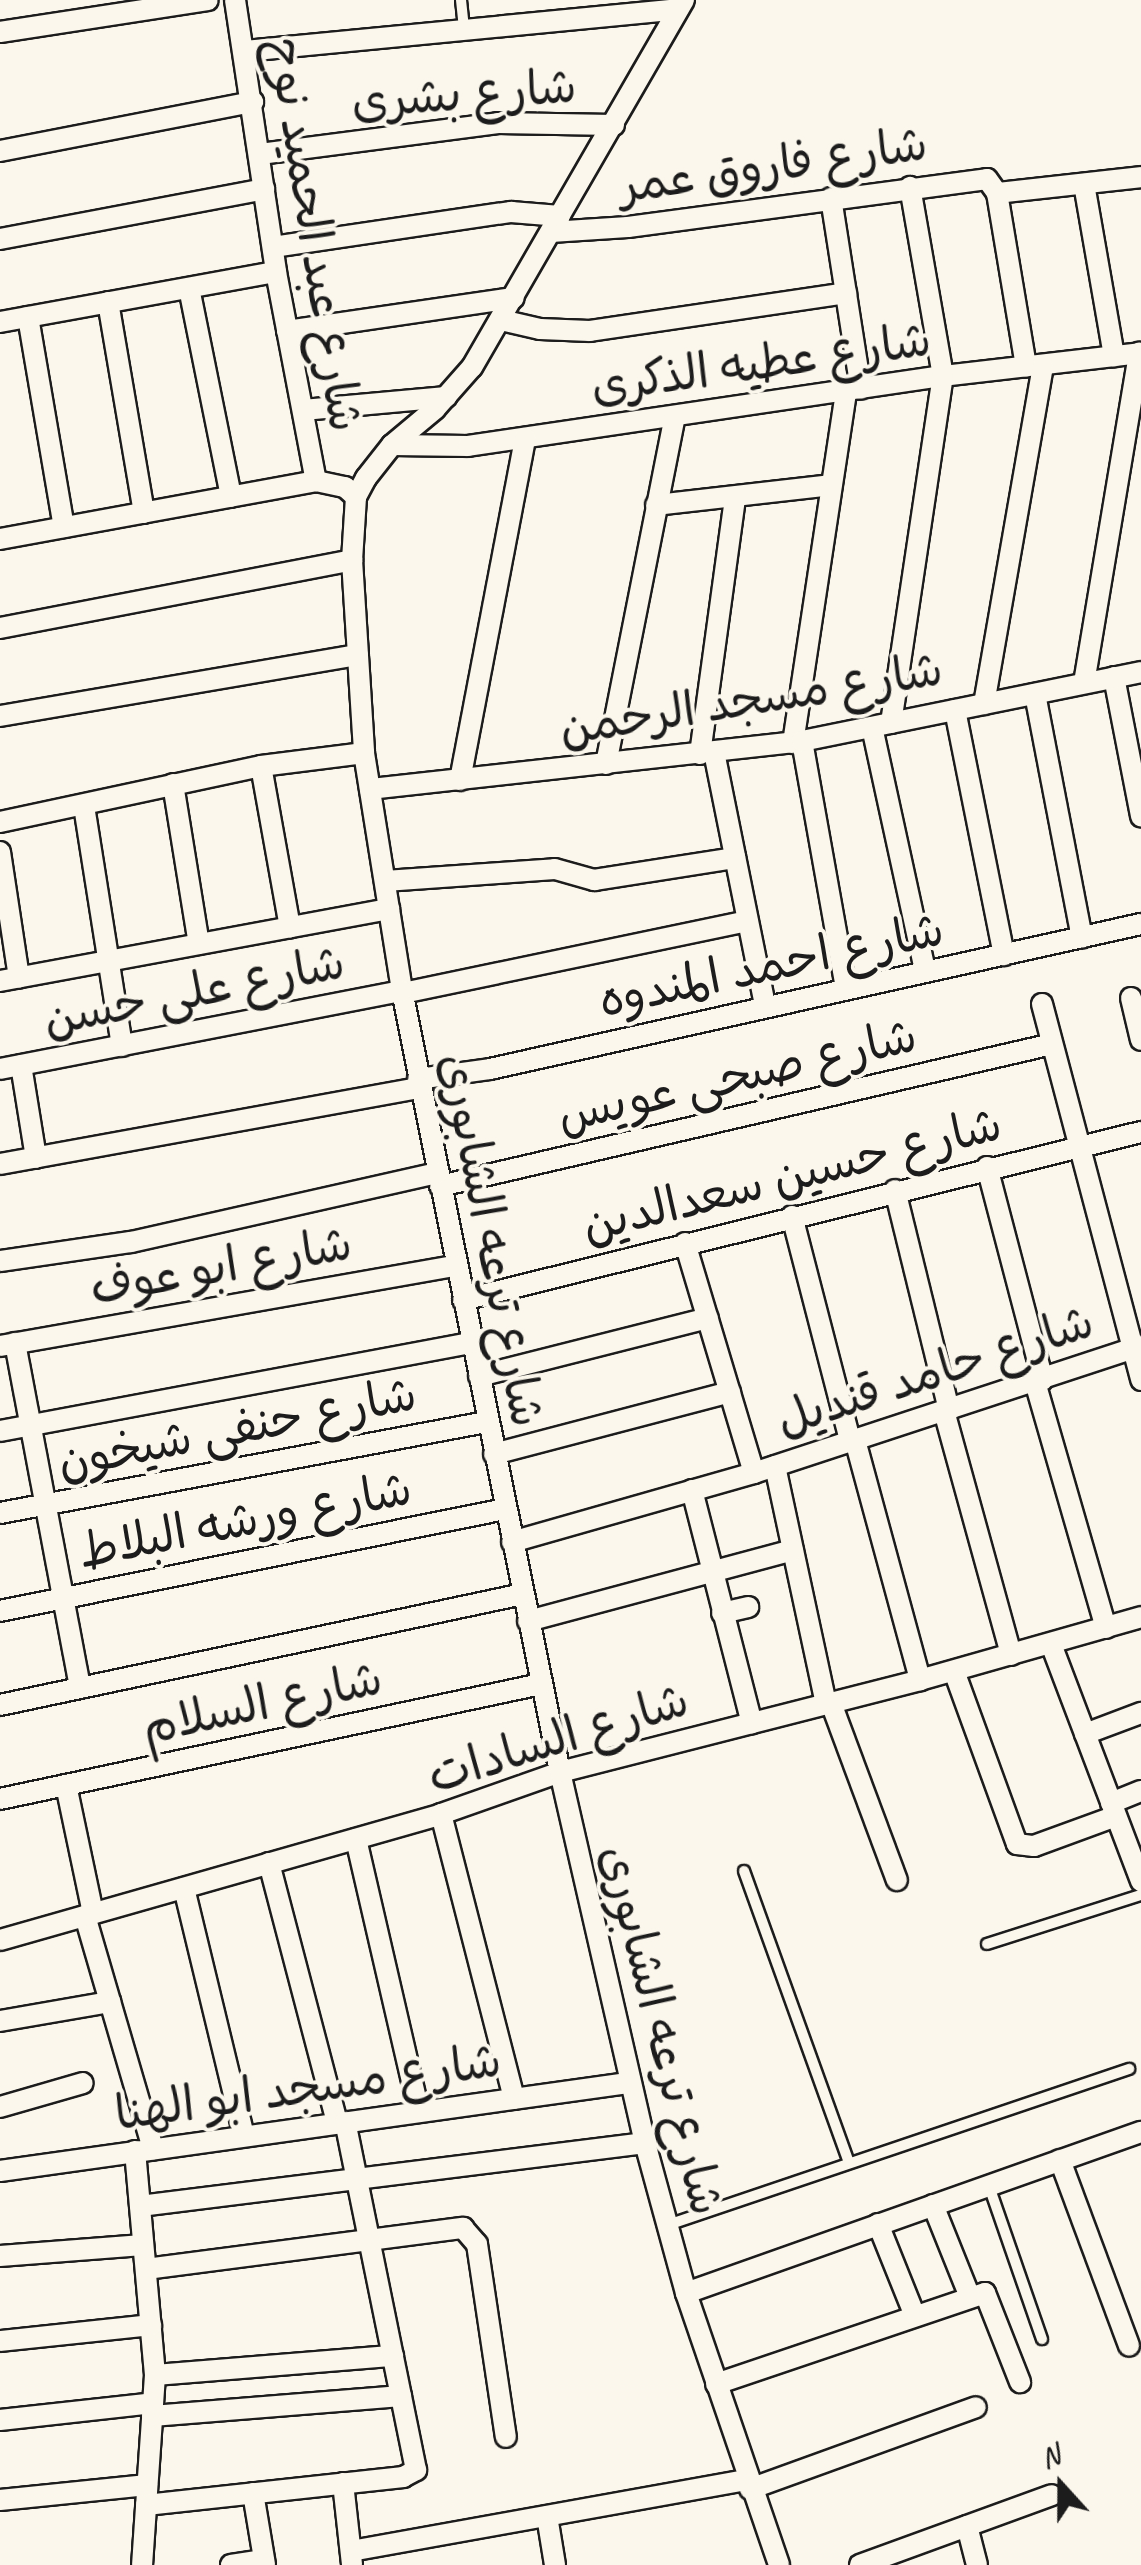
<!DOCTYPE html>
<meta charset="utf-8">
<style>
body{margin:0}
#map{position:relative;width:1141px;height:2565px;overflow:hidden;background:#fbf7ec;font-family:Caveat,"Playpen Sans Arabic",sans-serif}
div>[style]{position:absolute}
.roads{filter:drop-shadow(2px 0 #1c1c1c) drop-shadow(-2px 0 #1c1c1c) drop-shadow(0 2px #1c1c1c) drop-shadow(0 -2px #1c1c1c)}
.lane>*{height:10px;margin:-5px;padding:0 5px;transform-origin:5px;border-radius:5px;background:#fbf7ec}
.street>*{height:20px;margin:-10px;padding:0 10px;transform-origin:10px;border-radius:10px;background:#fbf7ec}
span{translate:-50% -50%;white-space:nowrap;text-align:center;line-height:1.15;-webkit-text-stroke:8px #fbf7ec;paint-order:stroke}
.street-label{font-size:48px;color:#1c1c1c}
.north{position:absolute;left:1011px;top:2435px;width:100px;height:100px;-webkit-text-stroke:8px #fbf7ec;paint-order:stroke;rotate:339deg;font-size:28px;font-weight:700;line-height:40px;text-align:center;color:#1c1c1c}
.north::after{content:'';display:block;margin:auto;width:35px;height:45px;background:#1c1c1c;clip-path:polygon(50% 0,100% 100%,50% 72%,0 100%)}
</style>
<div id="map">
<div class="roads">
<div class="lane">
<i style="left:461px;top:0;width:28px;rotate:84deg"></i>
<i style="left:744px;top:1871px;width:310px;rotate:70.2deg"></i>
<i style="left:987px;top:1944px;width:162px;rotate:-17.7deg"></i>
<i style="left:989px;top:2186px;width:162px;rotate:70.9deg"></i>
<i style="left:668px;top:2225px;width:487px;rotate:-18.7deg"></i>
</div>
<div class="street">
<i style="left:235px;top:0;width:275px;rotate:81.4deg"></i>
<i style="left:276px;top:272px;width:213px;rotate:79.2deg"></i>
<i style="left:684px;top:0;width:424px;rotate:120deg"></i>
<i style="left:472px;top:367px;width:56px;rotate:131.4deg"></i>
<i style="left:435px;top:409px;width:56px;rotate:140.1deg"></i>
<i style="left:392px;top:445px;width:42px;rotate:128.2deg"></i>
<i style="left:366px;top:478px;width:21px;rotate:118deg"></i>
<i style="left:356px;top:497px;width:63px;rotate:93.6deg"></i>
<i style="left:352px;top:560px;width:193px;rotate:86.4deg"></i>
<i style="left:364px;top:753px;width:241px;rotate:80.9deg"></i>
<i style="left:402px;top:991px;width:797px;rotate:78.56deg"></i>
<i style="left:560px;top:1772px;width:381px;rotate:77.1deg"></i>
<i style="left:645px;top:2143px;width:156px;rotate:74.7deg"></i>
<i style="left:686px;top:2293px;width:287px;rotate:71.1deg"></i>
<i style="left:0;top:32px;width:210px;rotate:-8.7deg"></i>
<i style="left:245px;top:51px;width:435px;rotate:-5.5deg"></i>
<i style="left:0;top:151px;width:258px;rotate:-11deg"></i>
<i style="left:260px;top:154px;width:240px;rotate:-7.4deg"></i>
<i style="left:498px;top:123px;width:116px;rotate:1deg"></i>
<i style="left:1084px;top:184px;width:175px;rotate:80.1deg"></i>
<i style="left:997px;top:193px;width:145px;rotate:-6.3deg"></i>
<i style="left:831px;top:198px;width:193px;rotate:81.1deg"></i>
<i style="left:551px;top:232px;width:77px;rotate:-3.7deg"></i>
<i style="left:628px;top:227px;width:362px;rotate:-7.6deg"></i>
<i style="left:987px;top:179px;width:17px;rotate:54deg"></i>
<i style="left:997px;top:193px;width:176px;rotate:80.5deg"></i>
<i style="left:0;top:239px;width:269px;rotate:-10.7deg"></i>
<i style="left:273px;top:247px;width:241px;rotate:-8.4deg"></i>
<i style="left:511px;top:212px;width:49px;rotate:4.7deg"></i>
<i style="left:189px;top:288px;width:213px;rotate:78.6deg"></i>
<i style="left:108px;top:302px;width:214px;rotate:80.3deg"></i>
<i style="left:28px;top:317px;width:213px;rotate:80.3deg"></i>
<i style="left:501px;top:320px;width:40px;rotate:13deg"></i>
<i style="left:540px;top:329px;width:50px;rotate:2.3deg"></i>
<i style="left:590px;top:331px;width:259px;rotate:-8.4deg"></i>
<i style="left:0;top:322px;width:280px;rotate:-10.3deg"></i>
<i style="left:287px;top:331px;width:229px;rotate:-8.3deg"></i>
<i style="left:303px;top:410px;width:144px;rotate:-5.2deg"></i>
<i style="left:392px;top:445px;width:76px;rotate:0.8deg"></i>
<i style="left:468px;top:446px;width:480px;rotate:-8.4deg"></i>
<i style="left:943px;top:376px;width:199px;rotate:-6.6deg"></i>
<i style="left:656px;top:505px;width:176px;rotate:-6.5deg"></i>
<i style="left:0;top:539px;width:321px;rotate:-10.4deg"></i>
<i style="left:316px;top:481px;width:30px;rotate:12deg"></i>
<i style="left:345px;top:487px;width:15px;rotate:42deg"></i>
<i style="left:0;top:628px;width:359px;rotate:-10.9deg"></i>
<i style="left:1114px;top:677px;width:142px;rotate:79deg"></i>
<i style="left:1084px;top:683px;width:335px;rotate:-80.5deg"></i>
<i style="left:1035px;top:694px;width:248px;rotate:79.1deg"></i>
<i style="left:984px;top:704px;width:343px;rotate:-80.1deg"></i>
<i style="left:955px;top:710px;width:250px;rotate:78.7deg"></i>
<i style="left:0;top:716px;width:363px;rotate:-9.7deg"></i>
<i style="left:891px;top:723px;width:351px;rotate:-81.5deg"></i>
<i style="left:943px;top:376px;width:192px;rotate:-99.9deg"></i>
<i style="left:872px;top:727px;width:250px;rotate:77.7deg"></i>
<i style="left:802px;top:741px;width:250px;rotate:79.9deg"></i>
<i style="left:793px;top:743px;width:356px;rotate:-81.4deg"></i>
<i style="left:714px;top:752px;width:257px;rotate:78.6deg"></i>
<i style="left:700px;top:754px;width:259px;rotate:-82.2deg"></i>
<i style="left:606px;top:764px;width:354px;rotate:-78.8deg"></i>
<i style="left:261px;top:766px;width:164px;rotate:79.8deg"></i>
<i style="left:460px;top:780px;width:348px;rotate:-79.2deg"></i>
<i style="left:173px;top:784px;width:162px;rotate:80.8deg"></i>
<i style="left:370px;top:789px;width:435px;rotate:-6.3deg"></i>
<i style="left:802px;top:741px;width:346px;rotate:-11.5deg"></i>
<i style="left:84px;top:806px;width:243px;rotate:81deg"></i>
<i style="left:0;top:822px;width:267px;rotate:-12.1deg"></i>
<i style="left:261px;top:766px;width:104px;rotate:-7.2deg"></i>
<i style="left:0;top:852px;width:127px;rotate:81.4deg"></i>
<i style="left:385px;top:881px;width:170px;rotate:-4deg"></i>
<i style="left:555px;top:869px;width:41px;rotate:15.8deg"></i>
<i style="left:594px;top:880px;width:143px;rotate:-8.9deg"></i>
<i style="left:0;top:981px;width:396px;rotate:-10.5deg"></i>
<i style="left:403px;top:993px;width:352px;rotate:-11.8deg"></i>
<i style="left:1131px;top:998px;width:43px;rotate:76.6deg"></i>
<i style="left:1042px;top:1004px;width:389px;rotate:75.2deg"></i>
<i style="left:21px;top:1065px;width:94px;rotate:80.8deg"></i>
<i style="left:0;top:1069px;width:409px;rotate:-11deg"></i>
<i style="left:418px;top:1079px;width:73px;rotate:-7.9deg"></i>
<i style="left:490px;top:1069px;width:667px;rotate:-12.56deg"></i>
<i style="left:0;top:1164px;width:427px;rotate:-10.3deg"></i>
<i style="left:987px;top:1167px;width:220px;rotate:75.3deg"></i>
<i style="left:440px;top:1186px;width:628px;rotate:-13.06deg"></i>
<i style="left:895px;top:1190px;width:227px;rotate:76.2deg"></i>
<i style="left:792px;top:1216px;width:232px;rotate:75.5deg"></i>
<i style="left:685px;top:1243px;width:240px;rotate:73.3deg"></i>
<i style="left:0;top:1261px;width:132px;rotate:-8.3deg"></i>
<i style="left:131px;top:1242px;width:314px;rotate:-12.7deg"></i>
<i style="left:463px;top:1300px;width:699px;rotate:-13.92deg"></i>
<i style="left:15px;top:1343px;width:351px;rotate:79.3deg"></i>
<i style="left:0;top:1346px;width:463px;rotate:-10deg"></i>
<i style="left:479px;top:1376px;width:236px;rotate:-14.2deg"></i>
<i style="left:1035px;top:1382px;width:256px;rotate:73.9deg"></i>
<i style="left:944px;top:1411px;width:253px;rotate:74.6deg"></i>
<i style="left:0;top:1431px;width:480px;rotate:-10.6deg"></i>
<i style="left:855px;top:1440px;width:249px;rotate:74.8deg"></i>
<i style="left:494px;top:1454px;width:244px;rotate:-14.7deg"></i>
<i style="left:775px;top:1466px;width:243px;rotate:77.9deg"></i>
<i style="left:692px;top:1490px;width:241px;rotate:75.6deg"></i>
<i style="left:0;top:1513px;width:496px;rotate:-10.6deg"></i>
<i style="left:512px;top:1542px;width:252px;rotate:-15.9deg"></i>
<i style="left:754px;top:1473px;width:407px;rotate:-18.2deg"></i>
<i style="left:0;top:1611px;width:515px;rotate:-11.42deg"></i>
<i style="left:722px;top:1613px;width:27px;rotate:-13deg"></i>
<i style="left:528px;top:1621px;width:274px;rotate:-15deg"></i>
<i style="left:1051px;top:1644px;width:254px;rotate:69.2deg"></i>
<i style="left:954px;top:1671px;width:184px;rotate:70deg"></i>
<i style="left:1017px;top:1844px;width:17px;rotate:7deg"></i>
<i style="left:1034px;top:1846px;width:87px;rotate:-20.1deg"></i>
<i style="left:831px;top:1703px;width:189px;rotate:69.6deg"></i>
<i style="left:0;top:1705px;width:535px;rotate:-11.98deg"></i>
<i style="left:1085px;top:1734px;width:60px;rotate:-20.6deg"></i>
<i style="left:66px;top:1785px;width:131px;rotate:78.1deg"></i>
<i style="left:0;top:1799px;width:553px;rotate:-12deg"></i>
<i style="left:1111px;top:1803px;width:32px;rotate:-22deg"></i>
<i style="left:441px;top:1814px;width:294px;rotate:75.6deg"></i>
<i style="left:356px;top:1839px;width:280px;rotate:77deg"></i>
<i style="left:269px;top:1863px;width:269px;rotate:75.3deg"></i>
<i style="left:184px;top:1888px;width:255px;rotate:76.4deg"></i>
<i style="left:85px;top:1916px;width:243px;rotate:73.7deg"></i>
<i style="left:0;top:1940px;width:459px;rotate:-15.9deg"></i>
<i style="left:441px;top:1814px;width:126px;rotate:-19.4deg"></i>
<i style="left:560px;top:1772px;width:372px;rotate:-14.3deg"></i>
<i style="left:920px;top:1680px;width:230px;rotate:-15.9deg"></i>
<i style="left:0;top:2021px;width:112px;rotate:-9.8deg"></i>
<i style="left:0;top:2107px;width:86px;rotate:-16.1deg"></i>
<i style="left:135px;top:2151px;width:225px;rotate:84.9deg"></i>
<i style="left:155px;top:2375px;width:190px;rotate:93.9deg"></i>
<i style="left:1060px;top:2160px;width:198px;rotate:69.6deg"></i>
<i style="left:0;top:2171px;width:634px;rotate:-7.98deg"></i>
<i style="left:933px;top:2205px;width:99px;rotate:68.1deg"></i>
<i style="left:140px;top:2206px;width:509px;rotate:-7.11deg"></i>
<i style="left:878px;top:2224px;width:99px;rotate:68.1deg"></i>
<i style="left:0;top:2256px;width:143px;rotate:-4.4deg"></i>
<i style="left:146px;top:2269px;width:320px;rotate:-7.4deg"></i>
<i style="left:463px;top:2228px;width:21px;rotate:49deg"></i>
<i style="left:477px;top:2244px;width:195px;rotate:81.5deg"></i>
<i style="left:686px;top:2293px;width:483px;rotate:-19.5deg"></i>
<i style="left:0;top:2341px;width:152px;rotate:-6deg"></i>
<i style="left:155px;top:2375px;width:239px;rotate:-4.6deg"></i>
<i style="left:716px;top:2384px;width:284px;rotate:-18.7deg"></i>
<i style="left:985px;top:2293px;width:96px;rotate:68.5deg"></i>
<i style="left:152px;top:2416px;width:250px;rotate:-4.6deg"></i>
<i style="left:0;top:2420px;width:154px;rotate:-6.3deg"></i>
<i style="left:343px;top:2483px;width:82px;rotate:83.7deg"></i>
<i style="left:750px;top:2489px;width:240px;rotate:-19.9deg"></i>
<i style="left:253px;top:2493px;width:73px;rotate:80.5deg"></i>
<i style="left:0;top:2500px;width:148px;rotate:-5.8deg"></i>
<i style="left:146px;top:2505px;width:259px;rotate:-6.2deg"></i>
<i style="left:403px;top:2477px;width:15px;rotate:-28deg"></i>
<i style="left:416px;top:2470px;width:355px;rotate:-101.5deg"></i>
<i style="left:547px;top:2516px;width:50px;rotate:80.7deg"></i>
<i style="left:967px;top:2526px;width:40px;rotate:75.6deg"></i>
<i style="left:351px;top:2551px;width:402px;rotate:-10.2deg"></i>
<i style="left:231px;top:2565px;width:33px;rotate:-9deg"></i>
<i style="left:860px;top:2565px;width:204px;rotate:-20deg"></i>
</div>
</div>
<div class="street-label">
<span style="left:464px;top:94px;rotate:-4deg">شارع بشرى</span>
<span style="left:773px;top:165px;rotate:-8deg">شارع فاروق عمر</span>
<span style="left:315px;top:234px;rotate:81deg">شارع عبد الحميد نوح</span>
<span style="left:761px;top:363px;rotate:-8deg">شارع عطيه الذكرى</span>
<span style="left:751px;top:699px;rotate:-9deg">شارع مسجد الرحمن</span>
<span style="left:771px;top:965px;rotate:-12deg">شارع احمد المندوه</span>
<span style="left:194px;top:991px;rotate:-11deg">شارع على حسن</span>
<span style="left:737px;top:1076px;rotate:-13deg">شارع صبحى عويس</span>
<span style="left:792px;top:1175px;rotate:-14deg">شارع حسين سعدالدين</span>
<span style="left:492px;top:1240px;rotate:79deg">شارع ترعه الشابورى</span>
<span style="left:221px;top:1266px;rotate:-10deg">شارع ابو عوف</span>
<span style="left:935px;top:1371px;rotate:-18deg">شارع حامد قنديل</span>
<span style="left:237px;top:1428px;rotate:-11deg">شارع حنفى شيخون</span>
<span style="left:245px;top:1520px;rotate:-11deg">شارع ورشه البلاط</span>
<span style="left:262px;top:1703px;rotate:-12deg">شارع السلام</span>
<span style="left:558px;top:1738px;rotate:-17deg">شارع السادات</span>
<span style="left:662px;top:2030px;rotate:76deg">شارع ترعه الشابورى</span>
<span style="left:308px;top:2087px;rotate:-8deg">شارع مسجد ابو الهنا</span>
</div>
<div class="north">N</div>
</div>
